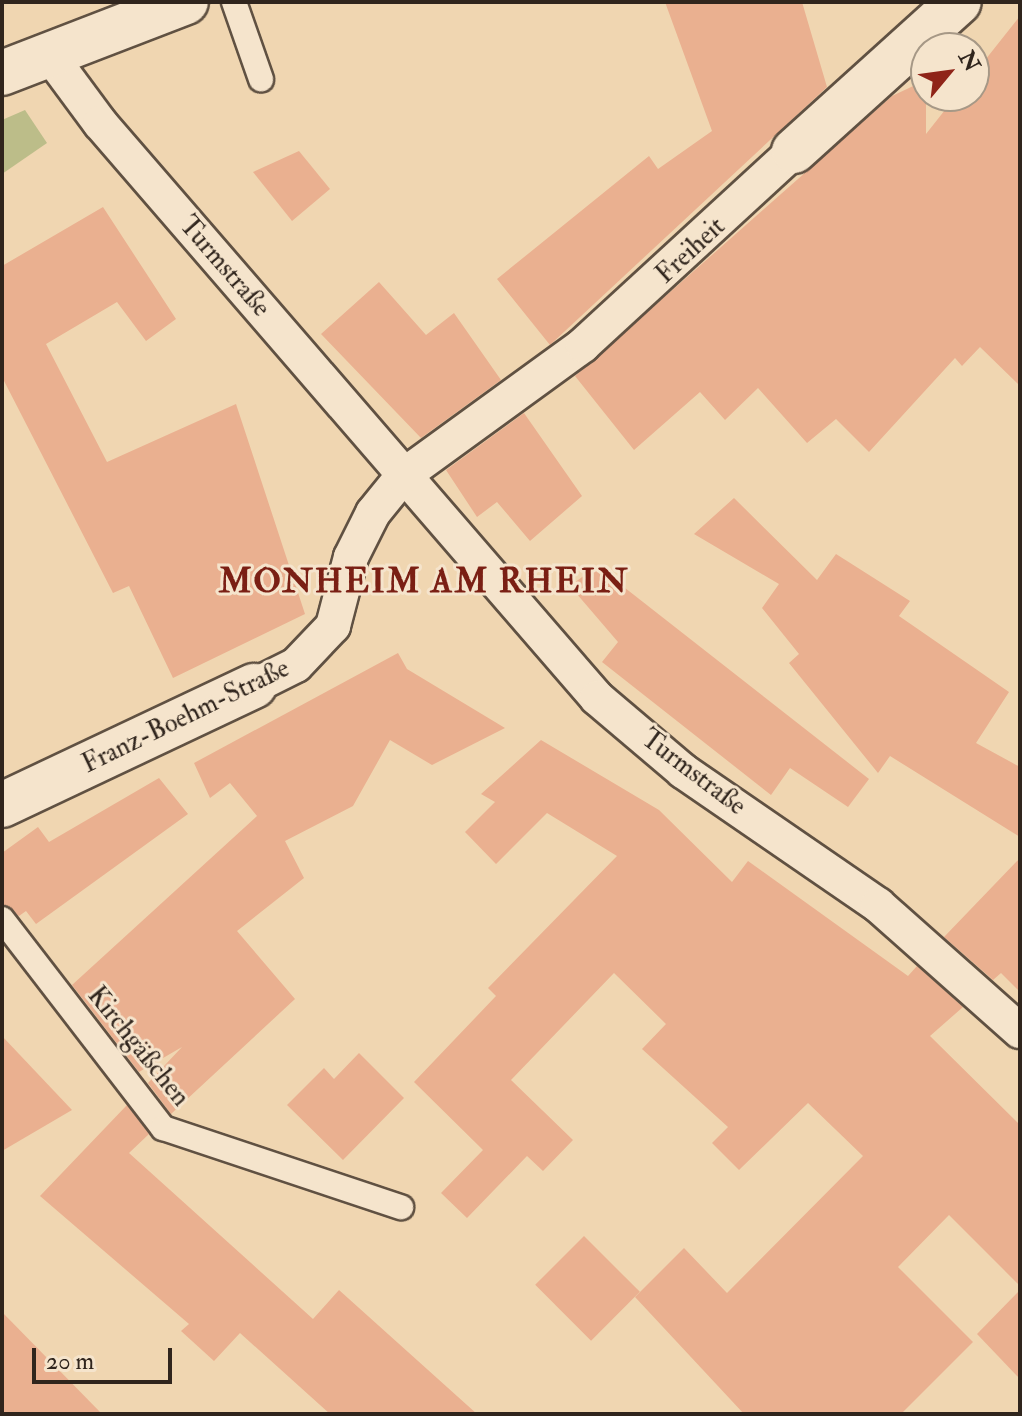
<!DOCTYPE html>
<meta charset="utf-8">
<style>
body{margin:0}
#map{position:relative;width:1022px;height:1416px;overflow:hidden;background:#f0d6b1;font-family:"IM FELL Double Pica",serif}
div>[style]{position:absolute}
.green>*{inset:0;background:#bcbd89}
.building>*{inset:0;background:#eab090;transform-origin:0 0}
.roads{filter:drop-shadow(2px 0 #605142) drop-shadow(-2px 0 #605142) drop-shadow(0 2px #605142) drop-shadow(0 -2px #605142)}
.service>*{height:24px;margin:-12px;padding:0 12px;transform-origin:12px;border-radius:12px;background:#f5e4cc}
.pedestrian>*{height:34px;margin:-17px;padding:0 17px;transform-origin:17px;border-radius:17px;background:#f5e4cc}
.minor>*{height:44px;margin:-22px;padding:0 22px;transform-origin:22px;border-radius:22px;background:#f5e4cc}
.tertiary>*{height:44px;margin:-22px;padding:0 22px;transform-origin:22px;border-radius:22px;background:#f5e4cc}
span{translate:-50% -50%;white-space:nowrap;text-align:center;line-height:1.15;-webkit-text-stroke:6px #f5e4cc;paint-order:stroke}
.street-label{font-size:26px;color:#30251d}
.district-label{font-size:34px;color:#7a1f14;font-weight:700;letter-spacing:2px}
.frame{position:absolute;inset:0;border:4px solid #30251d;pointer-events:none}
.north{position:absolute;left:910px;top:32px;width:80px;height:80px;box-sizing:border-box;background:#f5e4cc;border:2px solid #a69886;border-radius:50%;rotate:61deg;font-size:22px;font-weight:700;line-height:32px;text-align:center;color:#30251d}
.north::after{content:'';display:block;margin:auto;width:28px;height:36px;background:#8f2418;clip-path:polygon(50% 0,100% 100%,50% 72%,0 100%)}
.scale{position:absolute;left:32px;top:1348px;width:140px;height:36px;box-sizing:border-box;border:4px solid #30251d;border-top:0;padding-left:10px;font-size:24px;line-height:28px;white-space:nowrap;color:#30251d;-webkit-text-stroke:6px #f5e4cc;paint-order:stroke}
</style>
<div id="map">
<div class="green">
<i style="clip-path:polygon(25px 110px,47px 143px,2px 174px,2px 120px)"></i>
</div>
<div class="building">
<i style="clip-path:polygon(665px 2px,802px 2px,827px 87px,550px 345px,497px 279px,649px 156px,658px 169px,712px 131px)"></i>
<i style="clip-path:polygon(1020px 16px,1020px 386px,980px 347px,962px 366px,955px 358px,869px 452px,836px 419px,807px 443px,758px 388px,725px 420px,700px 392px,634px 450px,575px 376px,892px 96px,926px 80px,926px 134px,956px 96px,974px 96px,974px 74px)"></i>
<i style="clip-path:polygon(299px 151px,330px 189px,292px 221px,253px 172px)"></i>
<i style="clip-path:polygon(103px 207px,176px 319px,146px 341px,117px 302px,46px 344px,107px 462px,236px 404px,305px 614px,173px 678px,129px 586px,113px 593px,2px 377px,2px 266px)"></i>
<i style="clip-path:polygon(379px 282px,426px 335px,454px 313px,501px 380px,421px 438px,321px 334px)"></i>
<i style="clip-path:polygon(524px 413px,582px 496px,530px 541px,497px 502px,477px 517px,446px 470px)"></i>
<i style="clip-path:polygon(734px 498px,817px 580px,836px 554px,910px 601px,899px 616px,1009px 692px,976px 743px,1020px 767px,1020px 837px,890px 756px,878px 773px,789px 663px,799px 654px,762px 608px,779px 584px,694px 534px)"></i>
<i style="clip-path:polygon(597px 566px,869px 779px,848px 807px,790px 768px,771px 795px,602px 662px,618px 642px,570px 586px)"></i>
<i style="clip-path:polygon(398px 653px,407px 669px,505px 728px,432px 765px,390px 740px,353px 806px,285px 841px,304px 878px,237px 931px,295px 999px,171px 1114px,148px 1083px,182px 1047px,139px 1072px,72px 985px,257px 816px,230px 783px,210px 798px,194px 763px)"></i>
<i style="clip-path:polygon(541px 740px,659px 810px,732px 882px,748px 861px,908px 976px,917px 966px,963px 1007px,930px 1036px,1020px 1125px,1020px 1286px,949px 1215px,898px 1267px,973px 1342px,901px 1414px,744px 1414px,635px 1297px,684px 1248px,727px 1293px,863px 1156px,808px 1103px,739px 1170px,712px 1143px,728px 1127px,642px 1049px,666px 1024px,614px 973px,511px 1080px,573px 1140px,543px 1171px,527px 1156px,467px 1218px,441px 1193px,483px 1150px,414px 1082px,496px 996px,488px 988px,617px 856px,547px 813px,496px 864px,465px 832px,495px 802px,481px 794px)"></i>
<i style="clip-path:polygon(159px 778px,188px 814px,36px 924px,26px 911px,19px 916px,2px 904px,2px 853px,38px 827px,49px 842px)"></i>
<i style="clip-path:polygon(1020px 858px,1020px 992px,1001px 973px,993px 980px,944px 937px)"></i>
<i style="clip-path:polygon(2px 1036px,72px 1110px,2px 1151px)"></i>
<i style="clip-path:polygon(359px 1053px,404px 1098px,343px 1160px,287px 1105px,324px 1068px,334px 1079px)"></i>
<i style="clip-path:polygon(127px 1105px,149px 1134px,129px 1153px,313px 1319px,339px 1290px,477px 1414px,330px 1414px,240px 1333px,214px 1361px,181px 1331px,189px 1324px,40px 1196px)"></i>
<i style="left:584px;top:1236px;width:79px;height:69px;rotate:45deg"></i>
<i style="clip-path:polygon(1020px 1290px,1020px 1379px,977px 1334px)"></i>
<i style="clip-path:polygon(2px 1312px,102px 1414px,2px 1414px)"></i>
</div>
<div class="roads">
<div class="service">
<i style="left:234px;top:2px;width:82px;rotate:70.7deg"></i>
<i style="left:2px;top:919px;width:264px;rotate:52.4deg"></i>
<i style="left:163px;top:1128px;width:251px;rotate:18.4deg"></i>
</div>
<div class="pedestrian">
<i style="left:49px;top:54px;width:86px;rotate:53.5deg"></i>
<i style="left:100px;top:123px;width:760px;rotate:49.16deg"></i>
<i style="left:597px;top:698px;width:113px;rotate:40.3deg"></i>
<i style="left:683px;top:771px;width:237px;rotate:34.5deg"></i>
<i style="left:878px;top:905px;width:190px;rotate:41.6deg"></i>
<i style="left:254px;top:686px;width:47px;rotate:-26.6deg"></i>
<i style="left:296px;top:665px;width:54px;rotate:-46.5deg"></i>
<i style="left:333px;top:626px;width:71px;rotate:-75.4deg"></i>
<i style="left:351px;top:557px;width:49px;rotate:-63.4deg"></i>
<i style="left:373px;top:513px;width:48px;rotate:-51deg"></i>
<i style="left:403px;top:476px;width:223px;rotate:-36deg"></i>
<i style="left:583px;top:345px;width:287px;rotate:-42.6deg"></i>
</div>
<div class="minor">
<i style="left:794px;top:151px;width:222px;rotate:-42.1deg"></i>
<i style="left:2px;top:805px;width:279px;rotate:-25.3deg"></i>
</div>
<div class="tertiary">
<i style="left:2px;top:73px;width:197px;rotate:-21.1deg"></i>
</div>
</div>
<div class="street-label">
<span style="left:691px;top:251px;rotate:-43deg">Freiheit</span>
<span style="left:224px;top:267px;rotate:49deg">Turmstraße</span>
<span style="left:186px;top:717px;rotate:-26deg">Franz-Boehm-Straße</span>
<span style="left:693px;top:773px;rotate:37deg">Turmstraße</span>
<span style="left:138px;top:1047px;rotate:51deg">Kirchgäßchen</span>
</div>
<div class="district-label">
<span style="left:424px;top:582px">MONHEIM AM RHEIN</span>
</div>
<div class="frame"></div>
<div class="north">N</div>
<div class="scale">20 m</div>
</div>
